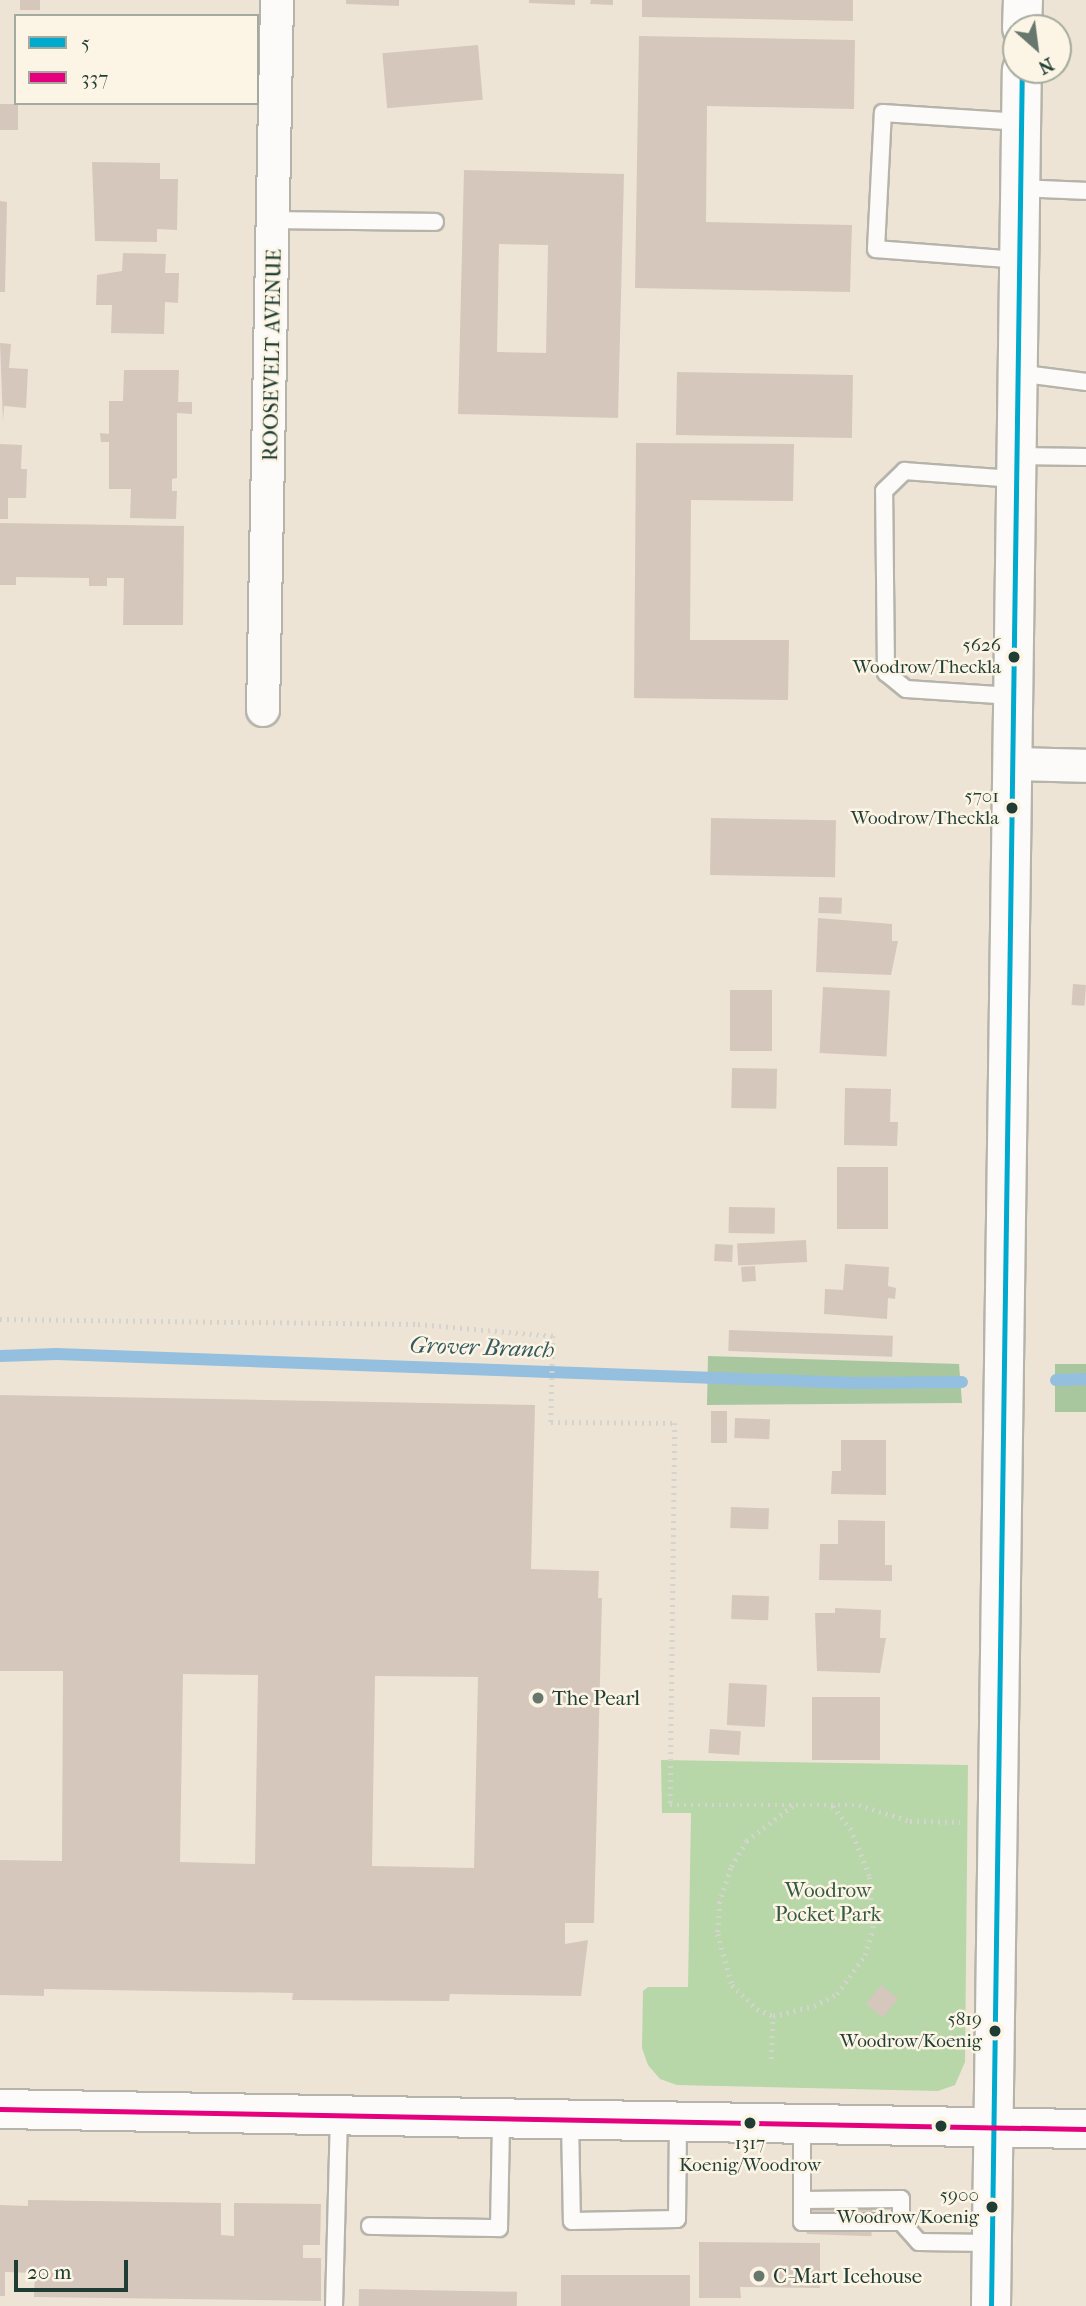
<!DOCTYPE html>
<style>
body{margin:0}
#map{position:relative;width:1086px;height:2306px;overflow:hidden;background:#ede4d6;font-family:"IM FELL French Canon",serif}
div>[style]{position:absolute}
.green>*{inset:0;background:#b7d7a9}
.forest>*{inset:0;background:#a8c79f;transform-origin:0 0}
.stream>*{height:12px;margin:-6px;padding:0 6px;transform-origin:6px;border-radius:6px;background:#95bfde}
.building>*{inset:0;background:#d5c7bc;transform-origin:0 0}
.path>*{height:4.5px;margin-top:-2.25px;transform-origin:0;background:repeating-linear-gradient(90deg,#d4d4cf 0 2px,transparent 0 7px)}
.roads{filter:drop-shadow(2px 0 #b6b4aa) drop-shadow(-2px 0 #b6b4aa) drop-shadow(0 2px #b6b4aa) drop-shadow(0 -2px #b6b4aa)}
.lane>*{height:16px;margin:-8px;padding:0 8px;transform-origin:8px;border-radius:8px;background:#fcfbf9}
.street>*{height:32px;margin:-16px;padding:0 16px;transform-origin:16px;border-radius:16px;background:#fcfbf9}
.secondary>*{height:38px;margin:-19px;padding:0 19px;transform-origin:19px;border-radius:19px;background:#fcfbf9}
.primary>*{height:38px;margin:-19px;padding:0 19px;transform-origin:19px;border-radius:19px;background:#fcfbf9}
.bus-1>*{height:5px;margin:-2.5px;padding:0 2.5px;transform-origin:2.5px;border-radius:2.5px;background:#00a9ce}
.bus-2>*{height:5px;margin:-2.5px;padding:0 2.5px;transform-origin:2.5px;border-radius:2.5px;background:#e5007d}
.dots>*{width:19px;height:19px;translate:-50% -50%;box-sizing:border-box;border:4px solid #fcf5e5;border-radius:50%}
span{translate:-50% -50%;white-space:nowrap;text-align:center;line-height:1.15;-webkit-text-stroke:5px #fcf5e5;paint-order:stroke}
.bus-label{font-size:19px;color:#1f3d34}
.right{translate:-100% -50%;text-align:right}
.street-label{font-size:21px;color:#1f3d34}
.poi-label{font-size:21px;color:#1f3d34}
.left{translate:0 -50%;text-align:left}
.park-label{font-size:21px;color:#355a44}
.water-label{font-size:23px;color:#335a60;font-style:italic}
.legend{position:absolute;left:14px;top:14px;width:245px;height:91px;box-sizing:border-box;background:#fcf5e5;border:2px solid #a4ab9e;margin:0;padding:9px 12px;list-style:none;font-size:21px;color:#1f3d34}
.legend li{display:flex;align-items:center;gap:14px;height:35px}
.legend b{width:35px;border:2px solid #a4ab9e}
.north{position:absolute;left:1002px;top:14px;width:70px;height:70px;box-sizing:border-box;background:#fcf5e5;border:2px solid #a4ab9e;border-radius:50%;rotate:152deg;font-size:19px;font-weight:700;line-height:28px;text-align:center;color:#1f3d34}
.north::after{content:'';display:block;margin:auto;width:24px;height:32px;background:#67776d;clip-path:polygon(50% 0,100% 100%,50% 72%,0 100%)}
.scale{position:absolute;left:14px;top:2260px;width:114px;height:32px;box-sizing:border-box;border:4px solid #1f3d34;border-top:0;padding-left:9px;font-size:21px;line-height:24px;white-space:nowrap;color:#1f3d34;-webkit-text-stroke:5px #fcf5e5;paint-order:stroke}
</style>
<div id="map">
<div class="green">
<i style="clip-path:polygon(661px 1760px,968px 1765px,965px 2062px,955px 2085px,938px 2091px,677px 2085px,660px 2079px,648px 2065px,642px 2048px,643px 1991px,648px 1987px,688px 1987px,691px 1813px,662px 1813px)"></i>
</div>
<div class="forest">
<i style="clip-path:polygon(708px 1356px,959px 1364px,962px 1403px,707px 1405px)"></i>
<i style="left:1055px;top:1364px;width:31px;height:48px"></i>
</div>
<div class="stream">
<i style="left:0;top:1356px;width:57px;rotate:-2deg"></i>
<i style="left:57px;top:1354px;width:798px;rotate:2.08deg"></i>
<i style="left:854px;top:1383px;width:108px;rotate:-0.5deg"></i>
<i style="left:1056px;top:1380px;width:30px;rotate:-2deg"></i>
</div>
<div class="building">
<i style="left:20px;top:0;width:20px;height:10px"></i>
<i style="clip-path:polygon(346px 0,399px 0,399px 6px,346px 4px)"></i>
<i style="clip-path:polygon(529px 0,575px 0,575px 5px,529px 3px)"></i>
<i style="clip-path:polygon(591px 0,613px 0,613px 5px,590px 4px)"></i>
<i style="clip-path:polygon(642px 0,853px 0,853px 21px,642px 17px)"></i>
<i style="clip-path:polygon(639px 36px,855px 40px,854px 109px,707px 106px,706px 222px,852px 225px,850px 292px,635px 288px)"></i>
<i style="left:478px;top:45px;width:55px;height:96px;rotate:85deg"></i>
<i style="left:0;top:104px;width:18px;height:26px"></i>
<i style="clip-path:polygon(92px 162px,160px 163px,160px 179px,178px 179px,177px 230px,157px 229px,157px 242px,95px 241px)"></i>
<i style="clip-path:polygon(evenodd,464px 170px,624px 174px,618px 418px,458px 414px,464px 170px,499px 244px,548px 245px,546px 353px,497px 352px,499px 244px)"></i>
<i style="clip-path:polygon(0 201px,7px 202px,5px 292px,0 292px)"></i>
<i style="clip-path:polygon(123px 253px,166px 254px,165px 273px,179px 273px,178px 303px,165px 302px,164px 334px,111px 333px,112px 305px,96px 305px,97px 275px,122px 271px)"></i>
<i style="clip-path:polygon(0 343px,11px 344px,9px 368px,28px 369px,26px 408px,4px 406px,3px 422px)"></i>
<i style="clip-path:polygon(124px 370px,179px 370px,178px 402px,192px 402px,192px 414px,177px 413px,177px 478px,172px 479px,172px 491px,177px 491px,176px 519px,130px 518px,131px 489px,109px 489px,109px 442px,101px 442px,100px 433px,109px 434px,109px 401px,123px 401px)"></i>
<i style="left:677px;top:372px;width:176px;height:63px;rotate:1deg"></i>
<i style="clip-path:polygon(636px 443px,794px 444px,793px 501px,691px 500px,690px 640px,789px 640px,788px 700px,634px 698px)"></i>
<i style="clip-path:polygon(0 444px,22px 445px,21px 469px,27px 469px,26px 498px,8px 498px,8px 519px,0 519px)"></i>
<i style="clip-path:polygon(0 523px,184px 526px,183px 625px,123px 625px,124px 578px,107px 578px,107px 586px,89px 586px,89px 578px,16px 577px,16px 585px,0 585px)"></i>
<i style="left:711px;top:818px;width:125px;height:57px;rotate:1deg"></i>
<i style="left:819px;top:897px;width:23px;height:16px;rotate:2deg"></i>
<i style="clip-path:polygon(818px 918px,892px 924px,892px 941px,898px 941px,891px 975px,816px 972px)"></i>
<i style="left:1073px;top:984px;width:13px;height:21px;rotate:4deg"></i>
<i style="left:823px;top:987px;width:67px;height:66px;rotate:3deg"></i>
<i style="left:730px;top:990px;width:42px;height:61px"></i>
<i style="left:732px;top:1068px;width:45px;height:40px;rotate:1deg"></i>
<i style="clip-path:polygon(845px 1088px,891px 1089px,890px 1122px,898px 1122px,897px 1146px,844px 1145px)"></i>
<i style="left:837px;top:1167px;width:51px;height:62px"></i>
<i style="left:729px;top:1207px;width:46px;height:26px;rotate:1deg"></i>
<i style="left:806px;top:1240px;width:22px;height:69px;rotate:87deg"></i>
<i style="left:715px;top:1244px;width:18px;height:17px;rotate:3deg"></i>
<i style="clip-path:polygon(845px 1264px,889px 1267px,888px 1286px,896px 1288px,895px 1299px,888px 1298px,887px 1319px,824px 1314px,825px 1289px,843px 1290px)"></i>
<i style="left:755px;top:1266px;width:15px;height:14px;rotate:86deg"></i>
<i style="left:729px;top:1330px;width:164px;height:21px;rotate:2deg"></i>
<i style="clip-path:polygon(evenodd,0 1395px,535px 1405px,531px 1569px,599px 1571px,598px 1598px,602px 1598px,594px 1923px,565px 1923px,565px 1944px,588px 1940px,581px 1996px,450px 1994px,449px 2001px,292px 2000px,293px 1993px,44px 1989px,44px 1996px,0 1995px,0 1860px,62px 1861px,63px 1671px,0 1671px,0 1395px,183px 1674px,258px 1675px,255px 1864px,180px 1862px,183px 1674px,0 1395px,375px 1676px,478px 1677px,474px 1868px,372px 1866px,375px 1676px)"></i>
<i style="left:711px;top:1411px;width:16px;height:32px"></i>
<i style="left:735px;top:1418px;width:35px;height:20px;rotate:2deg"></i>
<i style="clip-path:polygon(841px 1440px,886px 1440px,886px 1495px,831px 1494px,832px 1471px,841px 1471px)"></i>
<i style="left:731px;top:1507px;width:38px;height:21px;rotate:2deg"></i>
<i style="clip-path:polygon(838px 1520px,885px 1521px,885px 1565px,892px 1565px,892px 1581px,819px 1580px,820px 1544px,838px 1544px)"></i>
<i style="left:732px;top:1595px;width:37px;height:24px;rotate:2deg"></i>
<i style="clip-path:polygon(835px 1608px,881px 1610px,880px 1638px,886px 1638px,880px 1673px,817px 1671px,815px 1613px,835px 1613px)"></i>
<i style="left:729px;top:1683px;width:38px;height:42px;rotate:3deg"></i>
<i style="left:812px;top:1697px;width:68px;height:63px"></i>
<i style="left:710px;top:1729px;width:31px;height:24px;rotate:4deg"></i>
<i style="left:881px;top:1985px;width:22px;height:24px;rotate:39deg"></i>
<i style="left:808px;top:2191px;width:65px;height:43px;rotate:2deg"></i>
<i style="clip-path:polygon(28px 2200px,221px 2203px,221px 2235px,234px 2236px,234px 2203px,321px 2204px,320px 2245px,303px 2245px,303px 2258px,321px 2258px,321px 2301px,34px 2297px,35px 2273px,5px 2272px,5px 2296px,0 2296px,0 2205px,28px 2206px)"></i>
<i style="clip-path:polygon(699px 2242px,820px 2243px,820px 2288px,740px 2287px,741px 2298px,699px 2298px)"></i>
<i style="left:561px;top:2275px;width:129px;height:31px"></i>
<i style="left:359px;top:2289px;width:158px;height:17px;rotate:1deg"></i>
</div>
<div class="path">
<i style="left:0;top:1319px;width:418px;rotate:0.7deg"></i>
<i style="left:418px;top:1324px;width:136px;rotate:5.1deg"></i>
<i style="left:553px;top:1336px;width:86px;rotate:91.3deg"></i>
<i style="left:551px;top:1422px;width:124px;rotate:0.5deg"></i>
<i style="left:675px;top:1423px;width:382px;rotate:90.7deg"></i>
<i style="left:670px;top:1805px;width:189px"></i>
<i style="left:859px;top:1805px;width:53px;rotate:17.4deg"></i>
<i style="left:910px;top:1821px;width:50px;rotate:1.1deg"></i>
<i style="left:793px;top:1806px;width:58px;rotate:142.7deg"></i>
<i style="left:747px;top:1841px;width:31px;rotate:121deg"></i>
<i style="left:731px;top:1868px;width:36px;rotate:108deg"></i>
<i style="left:720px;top:1902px;width:32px;rotate:94deg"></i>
<i style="left:718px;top:1934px;width:53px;rotate:74.6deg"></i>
<i style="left:732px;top:1985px;width:35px;rotate:44deg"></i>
<i style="left:757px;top:2009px;width:17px;rotate:24deg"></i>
<i style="left:773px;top:2016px;width:42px;rotate:-13.7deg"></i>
<i style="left:814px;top:2006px;width:26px;rotate:-28deg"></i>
<i style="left:837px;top:1994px;width:48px;rotate:-54.3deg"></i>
<i style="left:865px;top:1955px;width:28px;rotate:-73deg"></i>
<i style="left:873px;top:1928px;width:52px;rotate:-94.4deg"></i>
<i style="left:869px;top:1876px;width:49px;rotate:-111.4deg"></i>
<i style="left:851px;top:1830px;width:31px;rotate:-128deg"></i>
<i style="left:771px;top:2059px;width:43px;rotate:-87.3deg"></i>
</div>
<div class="roads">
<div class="lane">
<i style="left:1020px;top:188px;width:66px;rotate:2.6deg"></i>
<i style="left:275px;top:220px;width:160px;rotate:0.7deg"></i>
<i style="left:1019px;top:260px;width:143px;rotate:-175.6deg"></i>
<i style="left:876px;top:249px;width:136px;rotate:-87.1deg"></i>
<i style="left:883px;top:113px;width:138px;rotate:3.7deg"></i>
<i style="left:1017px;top:373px;width:70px;rotate:7.4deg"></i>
<i style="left:1016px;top:456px;width:70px;rotate:0.8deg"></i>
<i style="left:1012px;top:696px;width:106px;rotate:-176.2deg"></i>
<i style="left:906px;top:689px;width:26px;rotate:-141deg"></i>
<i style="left:886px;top:673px;width:182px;rotate:-90.6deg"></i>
<i style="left:884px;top:491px;width:29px;rotate:-44deg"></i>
<i style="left:905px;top:471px;width:110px;rotate:4.2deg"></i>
<i style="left:570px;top:2120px;width:101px;rotate:88.9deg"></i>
<i style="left:572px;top:2221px;width:105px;rotate:-1.1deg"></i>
<i style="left:677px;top:2219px;width:97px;rotate:-89.4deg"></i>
<i style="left:802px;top:2125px;width:97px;rotate:90deg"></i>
<i style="left:802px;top:2222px;width:99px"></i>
<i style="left:802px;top:2200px;width:99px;rotate:-0.6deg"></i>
<i style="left:901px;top:2199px;width:23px;rotate:90deg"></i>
<i style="left:901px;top:2222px;width:27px;rotate:48deg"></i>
<i style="left:919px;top:2242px;width:72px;rotate:0.8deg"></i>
<i style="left:370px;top:2226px;width:129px;rotate:0.9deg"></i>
<i style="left:499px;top:2228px;width:109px;rotate:-88.9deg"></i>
<i style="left:334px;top:2306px;width:190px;rotate:-88.5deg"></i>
</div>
<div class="street">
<i style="left:263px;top:710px;width:710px;rotate:-88.87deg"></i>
<i style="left:1012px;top:764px;width:74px;rotate:1.5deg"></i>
</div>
<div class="secondary">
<i style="left:1022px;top:28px;width:28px;rotate:-88deg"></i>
<i style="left:991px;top:2306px;width:2236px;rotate:-89.21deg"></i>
</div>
<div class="primary">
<i style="left:0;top:2109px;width:1086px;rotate:1.06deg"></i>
</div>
</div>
<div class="bus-1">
<i style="left:991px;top:2306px;width:2236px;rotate:-89.21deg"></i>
</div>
<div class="bus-2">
<i style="left:0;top:2109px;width:1086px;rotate:1.06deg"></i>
</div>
<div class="dots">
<i style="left:1014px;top:657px;background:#1f3d34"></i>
<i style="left:1012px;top:808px;background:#1f3d34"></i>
<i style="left:538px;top:1698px;background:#67776d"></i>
<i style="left:995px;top:2031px;background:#1f3d34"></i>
<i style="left:750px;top:2123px;background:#1f3d34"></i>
<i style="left:941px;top:2126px;background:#1f3d34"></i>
<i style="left:992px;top:2207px;background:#1f3d34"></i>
<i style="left:759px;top:2276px;background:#67776d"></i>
</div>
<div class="bus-label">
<span class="right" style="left:1001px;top:657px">5626<br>Woodrow/Theckla</span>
<span class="right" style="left:999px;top:808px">5701<br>Woodrow/Theckla</span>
<span class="right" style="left:982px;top:2031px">5819<br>Woodrow/Koenig</span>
<span style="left:750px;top:2155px">1317<br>Koenig/Woodrow</span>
<span class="right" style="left:979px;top:2207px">5900<br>Woodrow/Koenig</span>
</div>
<div class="street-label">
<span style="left:272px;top:355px;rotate:-89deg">ROOSEVELT AVENUE</span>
</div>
<div class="poi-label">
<span class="left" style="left:552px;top:1698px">The Pearl</span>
<span class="left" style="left:773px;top:2276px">C-Mart Icehouse</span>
</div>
<div class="park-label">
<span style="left:828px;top:1902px">Woodrow<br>Pocket Park</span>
</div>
<div class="water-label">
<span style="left:482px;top:1348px;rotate:2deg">Grover Branch</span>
</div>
<ul class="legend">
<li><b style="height:9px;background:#00a9ce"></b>5</li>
<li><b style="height:9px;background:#e5007d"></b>337</li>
</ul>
<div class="north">N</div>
<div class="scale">20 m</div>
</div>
